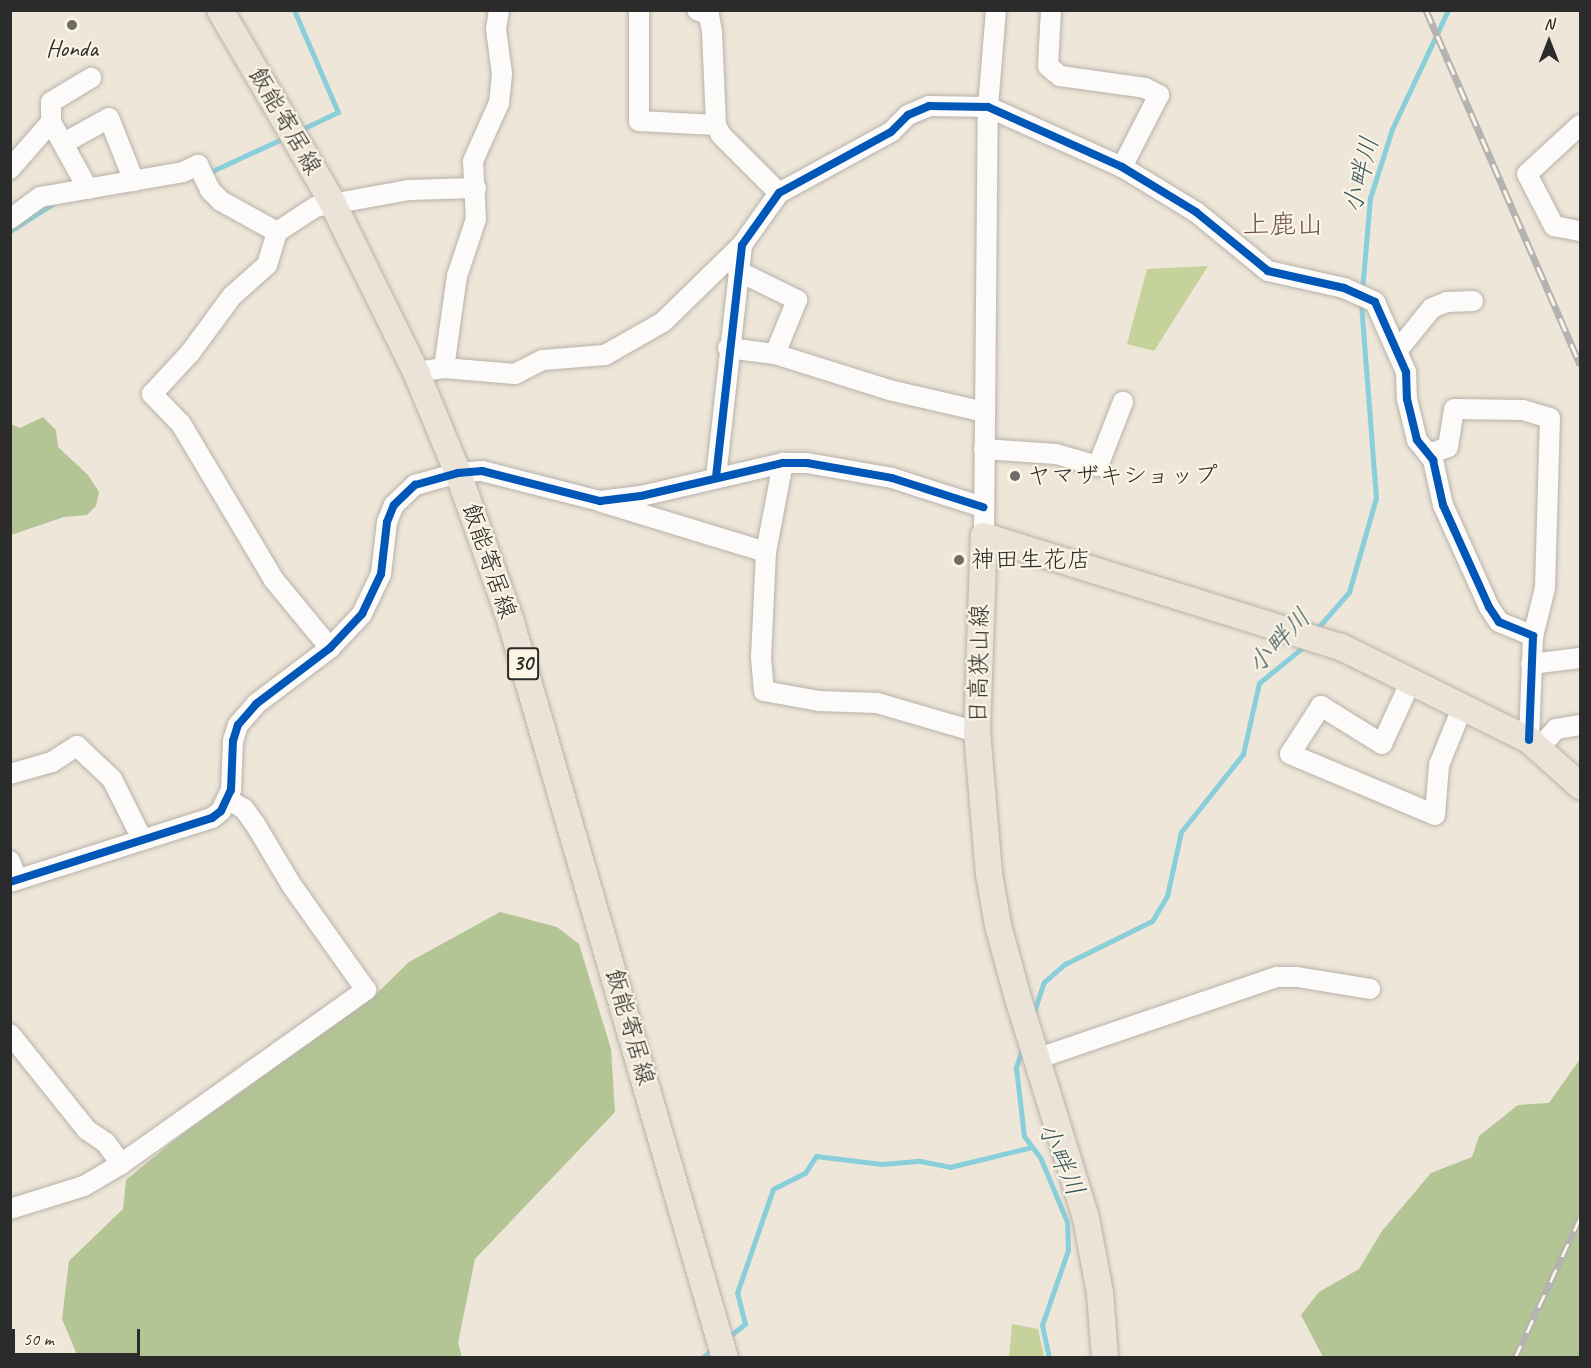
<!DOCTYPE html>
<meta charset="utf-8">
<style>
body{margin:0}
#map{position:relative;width:1591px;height:1368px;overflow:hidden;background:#eee6d8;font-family:Caveat,"Klee One",sans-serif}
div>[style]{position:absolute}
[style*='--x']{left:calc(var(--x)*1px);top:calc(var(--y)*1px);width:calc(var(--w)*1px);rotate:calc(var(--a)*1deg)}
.green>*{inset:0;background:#c5d29c}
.forest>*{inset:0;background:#b3c495}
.stream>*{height:5px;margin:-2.5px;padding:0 2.5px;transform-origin:2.5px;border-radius:2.5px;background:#89cedb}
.roads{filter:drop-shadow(0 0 2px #b7b2aa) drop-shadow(0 0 2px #b7b2aa)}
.minor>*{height:20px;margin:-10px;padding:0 10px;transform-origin:10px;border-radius:10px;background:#fcfbf9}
.major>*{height:26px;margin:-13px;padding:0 13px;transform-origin:13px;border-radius:13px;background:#ece3d8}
.rail>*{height:7px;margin-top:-3.5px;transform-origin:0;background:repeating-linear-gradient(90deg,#fcf5e5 0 14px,#b4b3b1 0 28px);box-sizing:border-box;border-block:2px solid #b4b3b1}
.cycleway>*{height:8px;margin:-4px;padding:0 4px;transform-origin:4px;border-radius:4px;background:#0057b8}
.dots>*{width:16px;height:16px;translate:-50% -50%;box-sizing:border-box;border:3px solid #fcf5e5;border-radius:50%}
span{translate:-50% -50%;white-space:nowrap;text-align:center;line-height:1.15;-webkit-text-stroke:4.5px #fcf5e5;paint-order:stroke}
.shield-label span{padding:2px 4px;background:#fcf5e5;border:2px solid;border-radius:4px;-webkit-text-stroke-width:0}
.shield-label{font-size:22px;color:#2b2b2b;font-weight:700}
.poi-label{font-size:24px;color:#2b2b2b}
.left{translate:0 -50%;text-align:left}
.street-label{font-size:24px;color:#2b2b2b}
.water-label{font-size:26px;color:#3a5960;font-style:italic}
.quarter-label{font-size:27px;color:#6e524e}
.frame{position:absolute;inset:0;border:12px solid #2b2b2b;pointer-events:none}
.north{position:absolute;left:1519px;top:12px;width:60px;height:60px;-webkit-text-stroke:4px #fcf5e5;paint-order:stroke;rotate:0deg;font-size:16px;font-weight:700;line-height:24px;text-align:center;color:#2b2b2b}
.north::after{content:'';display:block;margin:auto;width:21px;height:27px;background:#2b2b2b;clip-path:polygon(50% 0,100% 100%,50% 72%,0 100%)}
.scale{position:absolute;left:12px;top:1329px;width:128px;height:27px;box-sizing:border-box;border:3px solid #2b2b2b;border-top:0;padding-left:8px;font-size:18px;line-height:21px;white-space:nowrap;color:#2b2b2b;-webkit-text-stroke:4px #fcf5e5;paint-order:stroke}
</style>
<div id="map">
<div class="green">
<div style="clip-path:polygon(1208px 266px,1154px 351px,1127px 344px,1147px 269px)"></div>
<div style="clip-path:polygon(1012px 1324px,1038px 1329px,1044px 1357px,1009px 1357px)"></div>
</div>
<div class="forest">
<div style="clip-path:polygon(43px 417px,56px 430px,58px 447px,88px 475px,99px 492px,96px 506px,87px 515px,64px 517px,11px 535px,11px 424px,20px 428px)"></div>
<div style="clip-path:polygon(500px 912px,557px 927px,579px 944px,611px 1049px,615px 1112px,475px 1259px,458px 1343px,462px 1357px,78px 1357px,62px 1319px,69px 1261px,123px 1209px,126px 1180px,181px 1135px,370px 1000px,409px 962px)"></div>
<div style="clip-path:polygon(1580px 1059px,1580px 1357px,1323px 1357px,1301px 1315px,1319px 1292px,1359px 1269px,1382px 1231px,1431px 1173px,1472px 1157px,1479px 1136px,1518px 1105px,1549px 1103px)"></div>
</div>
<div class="stream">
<div style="--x:294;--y:10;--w:111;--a:66.7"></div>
<div style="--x:338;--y:112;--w:42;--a:154.7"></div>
<div style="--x:208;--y:173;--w:86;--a:-24.8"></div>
<div style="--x:10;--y:231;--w:49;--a:-32.4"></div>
<div style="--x:1362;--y:291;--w:93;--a:-85.1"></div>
<div style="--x:1370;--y:198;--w:72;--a:-72.3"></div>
<div style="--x:1392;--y:129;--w:132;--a:-64.8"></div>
<div style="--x:1315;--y:631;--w:52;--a:-48.9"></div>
<div style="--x:1349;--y:592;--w:98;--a:-74"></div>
<div style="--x:1376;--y:498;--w:198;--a:-94.4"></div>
<div style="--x:1033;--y:1015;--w:35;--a:-72"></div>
<div style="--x:1044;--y:982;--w:28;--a:-41"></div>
<div style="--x:1065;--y:964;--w:97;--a:-26.3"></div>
<div style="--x:1152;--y:921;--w:29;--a:-59"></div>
<div style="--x:1167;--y:896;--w:66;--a:-77.7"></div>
<div style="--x:1181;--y:832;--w:100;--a:-51.5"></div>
<div style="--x:1243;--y:754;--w:73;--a:-77.3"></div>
<div style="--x:1259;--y:683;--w:62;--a:-39.1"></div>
<div style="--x:1023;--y:1046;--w:23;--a:108"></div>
<div style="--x:1016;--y:1068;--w:68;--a:83.3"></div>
<div style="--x:1024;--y:1136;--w:26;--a:53"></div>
<div style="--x:1040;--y:1157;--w:70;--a:67.4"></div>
<div style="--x:1067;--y:1222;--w:28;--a:88"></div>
<div style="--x:1068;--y:1250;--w:79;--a:109.1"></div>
<div style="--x:1042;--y:1325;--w:34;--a:78"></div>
<div style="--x:727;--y:1338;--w:23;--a:-38"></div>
<div style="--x:745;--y:1324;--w:32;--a:-104"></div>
<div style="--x:737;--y:1293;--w:110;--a:-70.9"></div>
<div style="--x:773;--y:1189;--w:36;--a:-27"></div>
<div style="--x:805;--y:1173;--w:20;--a:-57"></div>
<div style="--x:816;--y:1156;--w:66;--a:6.9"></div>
<div style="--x:882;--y:1164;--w:38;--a:-5"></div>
<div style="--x:920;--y:1161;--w:31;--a:11"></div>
<div style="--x:950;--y:1167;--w:84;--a:-13.7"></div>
<div style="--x:702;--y:1358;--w:17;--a:-40"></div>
</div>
<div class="roads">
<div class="minor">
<div style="--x:639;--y:10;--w:111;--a:90"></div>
<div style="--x:639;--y:121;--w:77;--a:3"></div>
<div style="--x:697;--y:10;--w:13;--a:23"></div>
<div style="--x:709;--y:15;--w:17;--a:80"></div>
<div style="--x:712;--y:32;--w:93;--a:87.5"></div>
<div style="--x:716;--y:125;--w:11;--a:63"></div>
<div style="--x:721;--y:135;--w:82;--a:45"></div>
<div style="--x:1051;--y:10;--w:56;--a:93.1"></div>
<div style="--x:1048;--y:66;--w:16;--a:40"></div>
<div style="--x:1060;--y:76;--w:86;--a:8"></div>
<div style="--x:1145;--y:88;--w:16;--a:27"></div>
<div style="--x:1159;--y:95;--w:81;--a:117.2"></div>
<div style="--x:1580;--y:125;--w:72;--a:137.2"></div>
<div style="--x:1527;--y:174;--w:59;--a:62.6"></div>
<div style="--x:1554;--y:226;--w:26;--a:11"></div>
<div style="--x:64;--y:143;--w:51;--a:-29.1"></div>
<div style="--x:109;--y:118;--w:68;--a:68.4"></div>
<div style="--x:10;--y:169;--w:62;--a:-48.9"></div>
<div style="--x:88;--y:189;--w:77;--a:-118.9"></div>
<div style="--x:51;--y:122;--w:20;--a:-90"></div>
<div style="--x:51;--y:102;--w:47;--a:-31"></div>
<div style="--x:10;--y:219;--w:37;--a:-36"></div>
<div style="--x:40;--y:197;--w:145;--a:-9.9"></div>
<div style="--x:183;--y:172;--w:17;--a:-25"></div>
<div style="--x:198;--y:165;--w:28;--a:64"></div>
<div style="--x:210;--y:190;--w:16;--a:45"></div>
<div style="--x:221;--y:201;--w:64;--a:29"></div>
<div style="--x:738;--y:271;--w:66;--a:26.2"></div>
<div style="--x:797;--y:300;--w:58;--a:112.2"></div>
<div style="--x:728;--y:348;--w:47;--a:7.3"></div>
<div style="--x:775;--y:354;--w:120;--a:17.5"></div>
<div style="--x:889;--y:390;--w:98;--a:12.9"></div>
<div style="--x:1397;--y:351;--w:55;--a:-50.9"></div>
<div style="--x:1432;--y:308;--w:16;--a:-22"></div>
<div style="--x:1447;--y:302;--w:26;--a:-2"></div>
<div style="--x:444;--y:368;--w:93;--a:-82"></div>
<div style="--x:457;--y:276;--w:60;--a:-71.6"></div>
<div style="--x:476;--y:219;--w:58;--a:-93"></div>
<div style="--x:473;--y:161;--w:64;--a:-65.9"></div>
<div style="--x:499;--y:103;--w:29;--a:-84"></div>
<div style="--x:502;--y:74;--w:45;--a:-97.6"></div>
<div style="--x:496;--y:29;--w:19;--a:-81"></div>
<div style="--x:416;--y:372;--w:28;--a:-8"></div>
<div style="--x:444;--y:368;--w:71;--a:4.8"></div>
<div style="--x:515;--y:374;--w:31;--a:-27"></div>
<div style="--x:543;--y:360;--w:62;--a:-4.6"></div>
<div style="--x:605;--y:355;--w:67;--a:-29.6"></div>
<div style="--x:663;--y:322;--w:110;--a:-44.3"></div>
<div style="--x:984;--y:449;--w:72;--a:4"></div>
<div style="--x:1056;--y:454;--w:44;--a:15.9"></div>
<div style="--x:1098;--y:466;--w:69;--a:-68.7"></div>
<div style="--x:1429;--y:454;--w:20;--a:-20"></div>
<div style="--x:1448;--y:447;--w:38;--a:-81"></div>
<div style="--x:1454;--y:409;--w:69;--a:0.8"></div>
<div style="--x:1523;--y:410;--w:28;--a:17"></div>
<div style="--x:1550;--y:418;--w:170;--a:91.7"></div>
<div style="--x:1545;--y:588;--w:49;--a:104"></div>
<div style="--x:716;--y:477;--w:233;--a:-83.6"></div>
<div style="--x:742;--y:245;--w:64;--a:-54.6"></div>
<div style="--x:779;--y:193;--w:128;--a:-28.6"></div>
<div style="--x:891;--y:132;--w:24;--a:-45"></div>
<div style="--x:908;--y:115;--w:23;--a:-23"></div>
<div style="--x:929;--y:106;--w:59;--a:1"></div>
<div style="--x:988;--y:107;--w:147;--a:24.1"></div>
<div style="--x:1122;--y:167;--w:87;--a:31.3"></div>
<div style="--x:1196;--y:212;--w:93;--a:39.3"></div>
<div style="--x:1268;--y:271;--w:78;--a:12.6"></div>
<div style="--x:1344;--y:288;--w:34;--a:24"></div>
<div style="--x:1375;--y:302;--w:77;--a:66.1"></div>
<div style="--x:1406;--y:372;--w:27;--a:88"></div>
<div style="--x:1407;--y:399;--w:42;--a:76.3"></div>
<div style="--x:1417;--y:440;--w:26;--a:51"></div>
<div style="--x:1433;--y:460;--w:46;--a:77.5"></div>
<div style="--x:1443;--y:505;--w:112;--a:65.7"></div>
<div style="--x:1489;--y:607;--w:18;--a:56"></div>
<div style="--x:1499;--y:622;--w:37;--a:22"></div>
<div style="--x:1533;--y:636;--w:104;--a:92.2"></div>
<div style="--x:602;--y:502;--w:171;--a:17"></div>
<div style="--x:766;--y:552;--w:106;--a:92.7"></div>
<div style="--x:761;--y:658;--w:33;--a:85"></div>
<div style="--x:764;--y:691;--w:56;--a:10.3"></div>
<div style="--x:819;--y:701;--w:58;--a:2"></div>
<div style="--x:877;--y:703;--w:104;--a:16.2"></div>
<div style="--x:984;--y:536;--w:429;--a:-89.5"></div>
<div style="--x:988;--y:107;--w:97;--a:-85.3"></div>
<div style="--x:766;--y:552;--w:91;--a:-79.2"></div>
<div style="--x:330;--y:648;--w:88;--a:-129.5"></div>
<div style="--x:274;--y:580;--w:182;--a:-120.8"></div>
<div style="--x:181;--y:424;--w:42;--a:-134"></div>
<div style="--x:152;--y:394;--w:56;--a:-47.2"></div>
<div style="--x:190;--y:353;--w:71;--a:-53.6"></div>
<div style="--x:232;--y:296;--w:47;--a:-41.5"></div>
<div style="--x:267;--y:265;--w:34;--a:-73"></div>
<div style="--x:277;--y:232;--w:45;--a:-33.3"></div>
<div style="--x:315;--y:207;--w:96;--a:-10.3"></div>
<div style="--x:409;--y:190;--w:67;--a:-1.7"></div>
<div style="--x:1531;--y:664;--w:49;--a:-7"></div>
<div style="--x:1411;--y:681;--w:69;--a:114.7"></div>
<div style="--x:1382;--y:744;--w:72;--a:-148.1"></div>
<div style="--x:1321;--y:706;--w:57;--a:122.9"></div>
<div style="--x:1290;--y:754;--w:157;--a:22.8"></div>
<div style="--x:1435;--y:815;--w:50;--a:-85.4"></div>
<div style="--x:1439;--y:765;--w:61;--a:-68"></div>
<div style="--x:1540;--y:747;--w:24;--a:-48"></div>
<div style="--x:1556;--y:729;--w:24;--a:-9"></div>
<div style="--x:10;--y:774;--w:44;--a:-15.9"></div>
<div style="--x:52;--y:762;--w:30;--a:-33"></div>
<div style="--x:77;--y:746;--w:48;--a:43.3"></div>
<div style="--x:112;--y:779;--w:67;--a:63.4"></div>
<div style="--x:10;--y:861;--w:20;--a:70"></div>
<div style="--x:10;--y:882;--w:212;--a:-17.6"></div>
<div style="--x:212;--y:818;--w:11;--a:-38"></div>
<div style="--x:221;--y:811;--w:23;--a:-65"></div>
<div style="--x:231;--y:790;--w:49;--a:-87.7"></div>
<div style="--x:233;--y:741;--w:17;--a:-73"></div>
<div style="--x:238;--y:725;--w:28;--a:-49"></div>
<div style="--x:256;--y:704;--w:93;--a:-37.1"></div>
<div style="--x:330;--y:648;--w:47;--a:-46.7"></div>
<div style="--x:362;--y:614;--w:44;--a:-64.6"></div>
<div style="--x:381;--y:574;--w:52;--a:-83.4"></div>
<div style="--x:387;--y:522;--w:18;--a:-68"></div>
<div style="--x:394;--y:505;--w:29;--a:-44"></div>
<div style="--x:415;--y:485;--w:45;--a:-15.6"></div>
<div style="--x:458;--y:473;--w:24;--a:-5"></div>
<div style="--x:482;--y:471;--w:122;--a:14.3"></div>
<div style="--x:600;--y:501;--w:41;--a:-7"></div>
<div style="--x:641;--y:496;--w:146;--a:-13.1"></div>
<div style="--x:783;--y:463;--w:24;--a:0"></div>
<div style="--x:807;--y:463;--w:86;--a:10"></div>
<div style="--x:892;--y:478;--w:96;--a:17.7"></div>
<div style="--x:10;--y:1034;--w:123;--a:51.3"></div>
<div style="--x:87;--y:1130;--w:23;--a:34"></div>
<div style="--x:106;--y:1143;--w:26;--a:54"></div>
<div style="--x:1036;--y:1059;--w:255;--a:-18.8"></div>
<div style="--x:1277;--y:977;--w:20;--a:0"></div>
<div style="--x:1297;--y:977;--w:74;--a:9.3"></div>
<div style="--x:10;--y:1209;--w:77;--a:-17.3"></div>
<div style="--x:84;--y:1186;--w:43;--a:-30.7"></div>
<div style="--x:121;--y:1164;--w:301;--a:-35.4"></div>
<div style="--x:366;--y:990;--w:128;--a:-125.4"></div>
<div style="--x:292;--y:886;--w:72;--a:-120.8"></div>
<div style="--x:255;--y:824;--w:19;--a:-126"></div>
<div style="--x:244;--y:809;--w:17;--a:-149"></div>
</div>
<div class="major">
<div style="--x:220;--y:10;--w:222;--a:59.7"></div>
<div style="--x:332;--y:202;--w:190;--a:63.7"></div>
<div style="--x:416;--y:372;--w:109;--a:67.4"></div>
<div style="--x:458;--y:473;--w:155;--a:70.4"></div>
<div style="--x:510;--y:619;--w:770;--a:73.78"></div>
<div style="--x:1105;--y:1358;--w:65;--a:-94.4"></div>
<div style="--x:1100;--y:1293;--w:76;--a:-100.6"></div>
<div style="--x:1086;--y:1218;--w:226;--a:-107.2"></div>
<div style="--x:1019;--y:1002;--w:80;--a:-105.3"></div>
<div style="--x:998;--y:925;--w:52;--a:-100"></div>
<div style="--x:989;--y:874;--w:143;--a:-94.8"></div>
<div style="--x:977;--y:732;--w:196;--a:-88"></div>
<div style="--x:984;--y:536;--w:374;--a:17.3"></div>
<div style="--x:1341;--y:647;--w:210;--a:26.3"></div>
<div style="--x:1529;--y:740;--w:69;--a:42"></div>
</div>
</div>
<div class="rail">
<div style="--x:1426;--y:10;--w:387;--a:66.5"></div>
<div style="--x:1515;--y:1358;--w:154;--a:-65.1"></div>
</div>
<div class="cycleway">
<div style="--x:716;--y:477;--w:233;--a:-83.6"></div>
<div style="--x:742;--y:245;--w:64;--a:-54.6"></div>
<div style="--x:779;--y:193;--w:128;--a:-28.6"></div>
<div style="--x:891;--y:132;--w:24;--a:-45"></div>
<div style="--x:908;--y:115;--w:23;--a:-23"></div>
<div style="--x:929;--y:106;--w:59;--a:1"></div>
<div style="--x:988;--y:107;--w:147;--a:24.1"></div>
<div style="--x:1122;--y:167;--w:87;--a:31.3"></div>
<div style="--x:1196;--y:212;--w:93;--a:39.3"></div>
<div style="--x:1268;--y:271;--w:78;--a:12.6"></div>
<div style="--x:1344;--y:288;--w:34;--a:24"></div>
<div style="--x:1375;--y:302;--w:77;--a:66.1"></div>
<div style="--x:1406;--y:372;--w:27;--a:88"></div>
<div style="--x:1407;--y:399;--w:42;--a:76.3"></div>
<div style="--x:1417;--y:440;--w:26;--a:51"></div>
<div style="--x:1433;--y:460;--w:46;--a:77.5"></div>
<div style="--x:1443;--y:505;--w:112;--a:65.7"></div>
<div style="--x:1489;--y:607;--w:18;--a:56"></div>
<div style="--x:1499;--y:622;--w:37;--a:22"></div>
<div style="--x:1533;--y:636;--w:104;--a:92.2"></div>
<div style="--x:10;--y:882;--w:212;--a:-17.6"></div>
<div style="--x:212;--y:818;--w:11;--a:-38"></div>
<div style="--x:221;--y:811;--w:23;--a:-65"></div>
<div style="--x:231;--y:790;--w:49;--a:-87.7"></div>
<div style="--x:233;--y:741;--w:17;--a:-73"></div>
<div style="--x:238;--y:725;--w:28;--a:-49"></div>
<div style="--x:256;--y:704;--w:93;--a:-37.1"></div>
<div style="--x:330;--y:648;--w:47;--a:-46.7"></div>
<div style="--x:362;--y:614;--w:44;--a:-64.6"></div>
<div style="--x:381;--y:574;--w:52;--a:-83.4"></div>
<div style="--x:387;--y:522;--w:18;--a:-68"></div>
<div style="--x:394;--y:505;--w:29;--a:-44"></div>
<div style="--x:415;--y:485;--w:45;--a:-15.6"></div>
<div style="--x:458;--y:473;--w:24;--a:-5"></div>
<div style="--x:482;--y:471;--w:122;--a:14.3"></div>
<div style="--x:600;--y:501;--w:41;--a:-7"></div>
<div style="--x:641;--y:496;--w:146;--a:-13.1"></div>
<div style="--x:783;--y:463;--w:24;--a:0"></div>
<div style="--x:807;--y:463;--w:86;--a:10"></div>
<div style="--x:892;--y:478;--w:96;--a:17.7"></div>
</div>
<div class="dots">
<div style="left:72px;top:25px;background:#6f6c68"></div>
<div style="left:1015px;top:476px;background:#6f6c68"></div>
<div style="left:959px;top:560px;background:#6f6c68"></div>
</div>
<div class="shield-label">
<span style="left:523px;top:664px">30</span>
</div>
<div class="poi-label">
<span style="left:72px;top:49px">Honda</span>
<span class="left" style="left:1027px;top:476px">ヤマザキショップ</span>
<span class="left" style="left:971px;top:560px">神田生花店</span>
</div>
<div class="street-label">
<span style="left:285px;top:121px;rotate:60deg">飯能寄居線</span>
<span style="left:489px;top:561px;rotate:71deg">飯能寄居線</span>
<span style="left:979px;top:664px;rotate:-89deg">日高狭山線</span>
<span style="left:630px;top:1027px;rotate:74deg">飯能寄居線</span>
</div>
<div class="water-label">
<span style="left:1361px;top:175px;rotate:-76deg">小畔川</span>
<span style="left:1279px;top:641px;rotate:-46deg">小畔川</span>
<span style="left:1061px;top:1159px;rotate:66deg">小畔川</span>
</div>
<div class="quarter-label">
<span style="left:1283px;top:225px">上鹿山</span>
</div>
<div class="frame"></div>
<div class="north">N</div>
<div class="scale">50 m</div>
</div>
